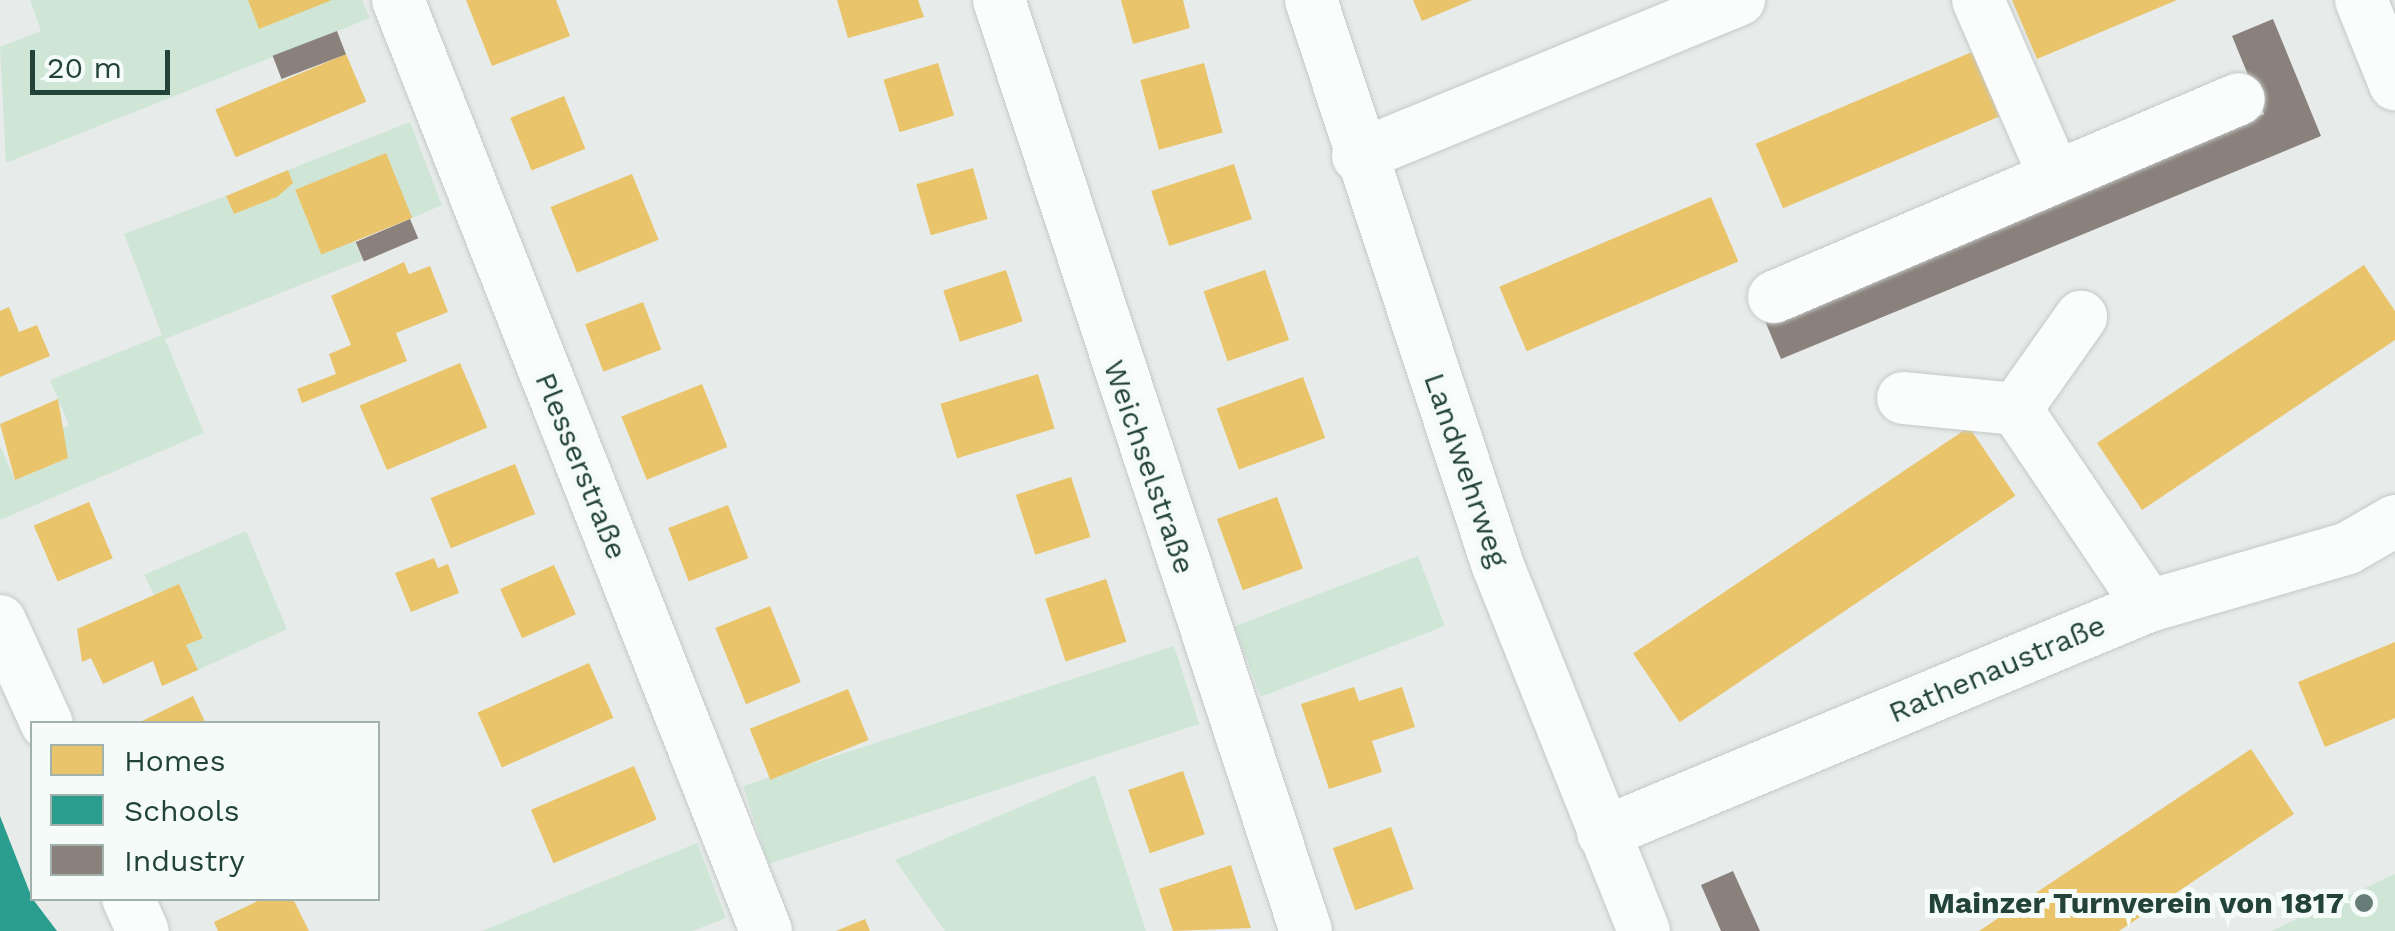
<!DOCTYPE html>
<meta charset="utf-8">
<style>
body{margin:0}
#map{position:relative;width:2395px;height:931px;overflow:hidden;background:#e7ecea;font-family:"Work Sans",sans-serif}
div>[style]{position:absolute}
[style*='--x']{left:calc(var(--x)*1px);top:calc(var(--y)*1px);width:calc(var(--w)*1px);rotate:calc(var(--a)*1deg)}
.green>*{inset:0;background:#cfe6d7;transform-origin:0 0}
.homes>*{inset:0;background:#e9c46a;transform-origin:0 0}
.schools>*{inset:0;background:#2a9d8f}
.industry>*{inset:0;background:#8a817c;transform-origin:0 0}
.roads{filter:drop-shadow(0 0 2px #c4c9c7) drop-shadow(0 0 2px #c4c9c7)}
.minor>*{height:52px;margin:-26px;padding:0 26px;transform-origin:26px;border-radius:26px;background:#fbfcfc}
.dots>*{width:28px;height:28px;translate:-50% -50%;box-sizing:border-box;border:5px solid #f5fbf8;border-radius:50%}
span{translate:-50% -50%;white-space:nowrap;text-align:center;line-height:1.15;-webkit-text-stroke:10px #f5fbf8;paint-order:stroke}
.street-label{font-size:30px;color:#22423a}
.poi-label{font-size:30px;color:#22423a;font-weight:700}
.right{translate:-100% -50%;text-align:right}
.legend{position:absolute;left:30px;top:721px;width:350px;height:180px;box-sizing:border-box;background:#f5fbf8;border:2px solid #a1b1ac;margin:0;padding:12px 18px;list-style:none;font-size:30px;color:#22423a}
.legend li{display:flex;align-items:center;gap:20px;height:50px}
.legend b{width:50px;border:2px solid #a1b1ac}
.scale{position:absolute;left:30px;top:50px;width:140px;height:45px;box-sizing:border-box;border:5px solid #22423a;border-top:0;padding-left:12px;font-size:30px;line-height:35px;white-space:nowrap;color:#22423a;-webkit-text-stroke:8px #f5fbf8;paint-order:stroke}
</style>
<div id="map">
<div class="green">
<div style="clip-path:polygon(30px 0,248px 0,260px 29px,326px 0,362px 0,370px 18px,6px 163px,0 47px,41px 31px)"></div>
<div style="clip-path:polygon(410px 122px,442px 205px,412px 218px,385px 154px,295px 190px,321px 254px,355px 241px,363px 260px,165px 339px,204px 433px,0 520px,0 446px,15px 480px,68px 458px,57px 431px,69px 425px,50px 380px,162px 335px,124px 234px,226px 196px,234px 214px,276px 197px,293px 183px,288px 170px)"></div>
<div style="clip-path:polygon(246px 531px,287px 629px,198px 670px,186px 645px,203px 637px,179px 584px,154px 595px,144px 575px)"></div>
<div style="left:1418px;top:556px;width:75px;height:197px;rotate:69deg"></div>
<div style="left:1174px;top:646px;width:82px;height:453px;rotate:72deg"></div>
<div style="clip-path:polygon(1095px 775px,1146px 931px,945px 931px,895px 860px)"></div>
<div style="clip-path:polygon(697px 843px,726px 918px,693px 931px,482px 931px)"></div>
<div style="clip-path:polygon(2395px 874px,2395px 931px,2271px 931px)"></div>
</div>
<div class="homes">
<div style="clip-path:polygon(248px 0,332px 0,259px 29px)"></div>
<div style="clip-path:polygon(466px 0,556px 0,570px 36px,492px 66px)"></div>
<div style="clip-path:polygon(837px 0,918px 0,924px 17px,848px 38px)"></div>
<div style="clip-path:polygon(1121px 0,1183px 0,1190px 28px,1133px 44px)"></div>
<div style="clip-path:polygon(1413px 0,1472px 0,1422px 21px)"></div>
<div style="clip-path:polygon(2012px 0,2177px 0,2037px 59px)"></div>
<div style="left:1972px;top:52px;width:70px;height:235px;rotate:67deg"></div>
<div style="left:346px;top:54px;width:52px;height:142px;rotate:67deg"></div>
<div style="left:938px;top:63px;width:55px;height:57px;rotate:73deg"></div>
<div style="left:1204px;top:63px;width:72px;height:66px;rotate:75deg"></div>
<div style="left:564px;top:96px;width:57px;height:58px;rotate:68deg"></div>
<div style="left:386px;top:153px;width:70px;height:98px;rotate:68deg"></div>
<div style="left:1234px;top:164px;width:58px;height:87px;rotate:72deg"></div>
<div style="left:973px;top:168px;width:53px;height:59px;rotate:74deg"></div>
<div style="clip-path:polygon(288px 170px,293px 183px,277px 197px,234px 214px,226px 196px)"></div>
<div style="left:632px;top:174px;width:71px;height:88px;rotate:68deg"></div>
<div style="left:1711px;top:197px;width:70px;height:230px;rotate:67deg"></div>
<div style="clip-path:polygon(404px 262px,409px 274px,430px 266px,448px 312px,396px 333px,407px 361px,302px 403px,297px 389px,336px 374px,329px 354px,351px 345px,331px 296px)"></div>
<div style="clip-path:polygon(2364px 265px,2395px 311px,2395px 340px,2142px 510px,2097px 443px)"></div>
<div style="left:1006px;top:270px;width:54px;height:66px;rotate:72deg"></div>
<div style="left:1265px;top:270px;width:74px;height:65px;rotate:71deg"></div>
<div style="left:643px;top:302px;width:51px;height:62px;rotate:69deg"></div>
<div style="clip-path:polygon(9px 307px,19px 332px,37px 325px,50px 356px,0 377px,0 311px)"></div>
<div style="left:460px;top:363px;width:70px;height:109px;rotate:67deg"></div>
<div style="left:1038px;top:374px;width:57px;height:102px;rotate:73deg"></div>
<div style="left:1303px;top:377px;width:65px;height:92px;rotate:70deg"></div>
<div style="left:702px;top:384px;width:68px;height:87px;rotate:68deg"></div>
<div style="clip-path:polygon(58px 399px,68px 458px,15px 480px,0 424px)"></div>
<div style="left:1969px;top:427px;width:83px;height:405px;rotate:56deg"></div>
<div style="left:515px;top:464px;width:54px;height:91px;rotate:68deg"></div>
<div style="left:1071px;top:477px;width:63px;height:58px;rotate:72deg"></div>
<div style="left:1277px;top:497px;width:76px;height:64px;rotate:70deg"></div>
<div style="left:89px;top:502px;width:61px;height:60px;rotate:67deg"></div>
<div style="left:728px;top:505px;width:57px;height:64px;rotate:69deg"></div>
<div style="clip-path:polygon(434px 558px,438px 568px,448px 564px,459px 593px,411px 612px,395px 573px)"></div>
<div style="left:554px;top:565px;width:54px;height:59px;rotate:66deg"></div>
<div style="left:1106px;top:579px;width:66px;height:64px;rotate:72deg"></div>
<div style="clip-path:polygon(179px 584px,203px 638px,186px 645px,198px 670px,162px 686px,153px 661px,103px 684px,91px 658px,82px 662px,77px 629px)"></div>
<div style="left:770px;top:606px;width:82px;height:59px;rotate:68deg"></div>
<div style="clip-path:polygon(2395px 642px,2395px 718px,2325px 747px,2298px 682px)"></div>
<div style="left:589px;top:663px;width:60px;height:122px;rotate:66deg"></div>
<div style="clip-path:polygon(1354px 687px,1359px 701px,1402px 687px,1415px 727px,1372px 741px,1382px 772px,1329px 789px,1301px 704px)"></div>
<div style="left:848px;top:689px;width:55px;height:106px;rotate:68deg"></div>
<div style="clip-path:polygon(193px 696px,206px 724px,136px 724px)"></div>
<div style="clip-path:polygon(2251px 749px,2294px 814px,2119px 931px,1979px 931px)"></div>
<div style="left:634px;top:766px;width:58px;height:112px;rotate:67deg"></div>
<div style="left:1183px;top:771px;width:67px;height:58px;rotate:71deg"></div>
<div style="left:1391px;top:827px;width:66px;height:62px;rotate:70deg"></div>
<div style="clip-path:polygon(1231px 865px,1251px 928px,1173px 931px,1159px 889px)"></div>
<div style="clip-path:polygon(262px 899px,293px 899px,309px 931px,218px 931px,214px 922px)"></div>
<div style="clip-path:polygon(865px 919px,870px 931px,836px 931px)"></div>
</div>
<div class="schools">
<div style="clip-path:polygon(0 816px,32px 898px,57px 931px,0 931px)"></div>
</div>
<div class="industry">
<div style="clip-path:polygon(2273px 19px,2321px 136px,1781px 359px,1765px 321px,2264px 114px,2232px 36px)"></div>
<div style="left:337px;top:31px;width:25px;height:69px;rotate:69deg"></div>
<div style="left:410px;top:219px;width:21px;height:59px;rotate:67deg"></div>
<div style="clip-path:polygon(1733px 871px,1760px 931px,1721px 931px,1701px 885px)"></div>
</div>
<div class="roads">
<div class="minor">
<div style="--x:398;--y:0;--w:1001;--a:68.43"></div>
<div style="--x:999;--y:0;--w:980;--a:71.75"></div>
<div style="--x:1311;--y:0;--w:596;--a:71.72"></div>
<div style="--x:1498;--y:566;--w:393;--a:68.2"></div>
<div style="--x:1978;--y:0;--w:193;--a:66.5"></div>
<div style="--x:2361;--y:0;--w:91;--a:68"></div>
<div style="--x:1358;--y:156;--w:412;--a:-22.3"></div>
<div style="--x:1774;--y:297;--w:505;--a:-23.06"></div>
<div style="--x:1903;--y:398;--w:114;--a:5.6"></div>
<div style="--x:2016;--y:409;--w:238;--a:56"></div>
<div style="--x:2016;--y:409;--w:113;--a:-54.8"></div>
<div style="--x:0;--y:621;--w:113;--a:65.5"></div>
<div style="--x:1603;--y:833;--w:591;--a:-22.58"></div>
<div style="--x:2149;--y:606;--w:207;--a:-16.2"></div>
<div style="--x:2348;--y:548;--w:54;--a:-29.9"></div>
<div style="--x:128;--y:898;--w:36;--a:66"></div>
</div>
</div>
<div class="dots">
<div style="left:2364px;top:903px;background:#677e78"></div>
</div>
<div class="street-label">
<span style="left:581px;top:466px;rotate:68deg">Plesserstraße</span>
<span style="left:1149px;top:467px;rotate:71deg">Weichselstraße</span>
<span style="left:1466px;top:470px;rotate:71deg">Landwehrweg</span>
<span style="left:1997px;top:669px;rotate:-23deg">Rathenaustraße</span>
</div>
<div class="poi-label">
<span class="right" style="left:2344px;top:903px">Mainzer Turnverein von 1817</span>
</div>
<ul class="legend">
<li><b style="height:28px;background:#e9c46a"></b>Homes</li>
<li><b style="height:28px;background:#2a9d8f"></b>Schools</li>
<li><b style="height:28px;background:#8a817c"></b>Industry</li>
</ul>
<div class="scale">20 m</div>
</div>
